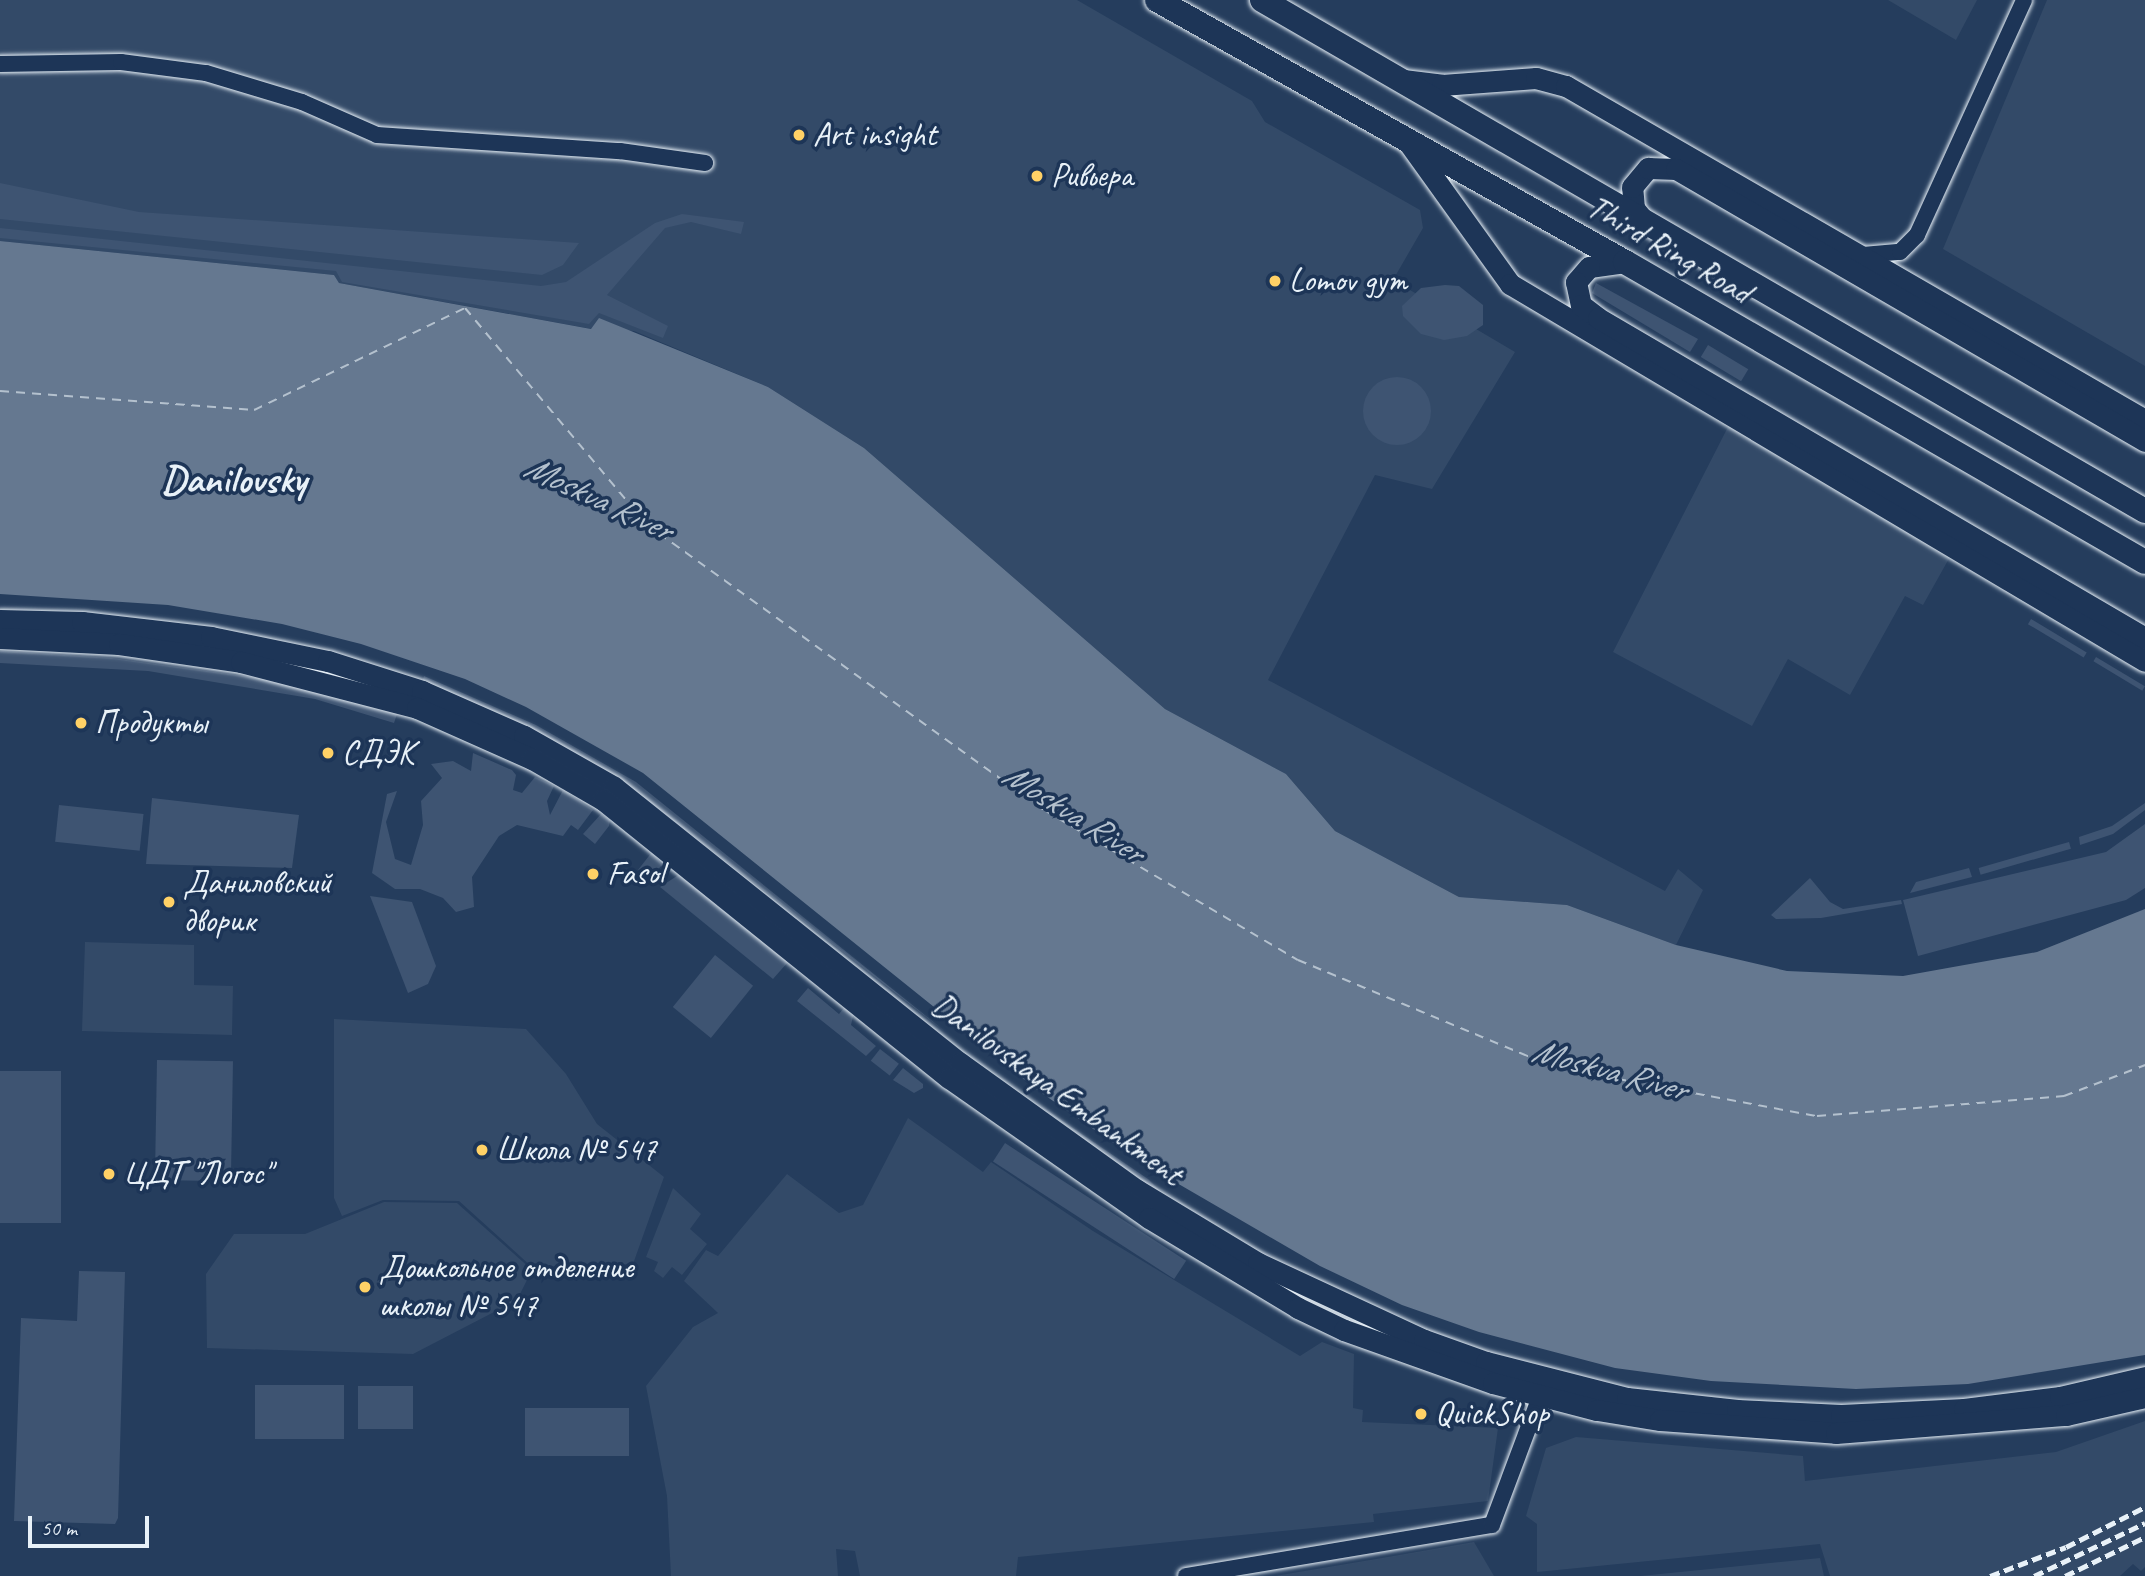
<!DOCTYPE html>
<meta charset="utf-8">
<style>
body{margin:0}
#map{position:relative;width:2145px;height:1576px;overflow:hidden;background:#253d5d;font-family:Caveat,sans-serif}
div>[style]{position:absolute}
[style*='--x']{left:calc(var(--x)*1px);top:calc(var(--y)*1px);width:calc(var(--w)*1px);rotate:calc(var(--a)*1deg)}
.built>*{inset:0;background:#334a68}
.green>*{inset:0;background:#3e5472;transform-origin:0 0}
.round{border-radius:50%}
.water>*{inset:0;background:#657890}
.ferry>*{height:2px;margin-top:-1px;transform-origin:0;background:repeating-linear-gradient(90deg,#b4c1ce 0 9px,transparent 0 16px)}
.roads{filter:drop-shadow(0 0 2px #e8f1f8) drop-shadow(0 0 2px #e8f1f8)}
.street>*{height:16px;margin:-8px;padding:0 8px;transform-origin:8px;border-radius:8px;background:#1d3557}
.secondary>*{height:21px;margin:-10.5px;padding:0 10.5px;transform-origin:10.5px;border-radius:10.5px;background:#1d3557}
.primary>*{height:24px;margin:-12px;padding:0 12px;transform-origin:12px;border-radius:12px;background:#1d3557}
.rail>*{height:4.5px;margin-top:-2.25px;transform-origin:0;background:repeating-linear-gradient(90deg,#e8f1f8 0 10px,transparent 0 15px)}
.dots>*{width:19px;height:19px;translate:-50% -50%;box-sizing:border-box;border:4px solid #1d3557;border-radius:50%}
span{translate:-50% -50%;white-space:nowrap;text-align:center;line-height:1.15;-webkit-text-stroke:7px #1d3557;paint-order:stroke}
.poi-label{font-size:33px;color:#e8f1f8}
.left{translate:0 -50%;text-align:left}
.street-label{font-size:33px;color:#e8f1f8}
.water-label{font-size:35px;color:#b4c1ce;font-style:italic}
.district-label{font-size:40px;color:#e8f1f8;font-weight:700}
.scale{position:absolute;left:28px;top:1516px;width:121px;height:32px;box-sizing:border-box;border:4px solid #e8f1f8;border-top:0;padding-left:9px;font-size:21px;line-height:24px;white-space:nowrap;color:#e8f1f8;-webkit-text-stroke:5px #1d3557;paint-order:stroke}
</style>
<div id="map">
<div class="built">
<div style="clip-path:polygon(0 0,1077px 0,1252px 101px,1265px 122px,1420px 210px,1423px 228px,1393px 280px,1515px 352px,1432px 489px,1375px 475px,1268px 680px,1665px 891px,1678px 869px,1703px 890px,1676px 945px,1567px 905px,1459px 897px,1335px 831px,1286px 774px,1165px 709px,864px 448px,768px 387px,634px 331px,592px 329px,339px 283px,334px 275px,0 241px)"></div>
<div style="clip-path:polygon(1888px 0,1977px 0,1956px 40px)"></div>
<div style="clip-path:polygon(2047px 0,2145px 0,2145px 366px,1943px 249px)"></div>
<div style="clip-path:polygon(1729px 425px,1951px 555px,1923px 605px,1905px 596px,1850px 695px,1788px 659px,1752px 726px,1613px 652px)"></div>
<div style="clip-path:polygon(85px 942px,194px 945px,194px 985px,233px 986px,232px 1035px,82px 1031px)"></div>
<div style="clip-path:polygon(334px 1019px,526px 1029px,566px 1074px,597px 1124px,664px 1177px,633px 1264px,532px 1267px,459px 1201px,383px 1200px,342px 1216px,334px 1198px)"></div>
<div style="clip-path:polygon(908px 1118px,983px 1172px,991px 1162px,1093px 1231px,1300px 1356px,1322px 1342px,1354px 1354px,1353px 1408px,1363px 1410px,1362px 1422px,1498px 1428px,1488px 1501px,1373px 1514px,1374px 1522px,1018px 1557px,1016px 1576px,860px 1576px,855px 1551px,836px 1549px,838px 1576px,671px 1576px,667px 1496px,646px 1386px,693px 1327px,718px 1313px,684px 1281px,706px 1250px,718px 1256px,787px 1174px,839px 1213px,863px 1205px)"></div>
<div style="clip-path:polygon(673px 1188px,701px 1214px,690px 1229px,707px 1244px,682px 1275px,672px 1267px,663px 1278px,654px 1271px,658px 1262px,646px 1257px)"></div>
<div style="clip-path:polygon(384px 1202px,457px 1203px,532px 1270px,517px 1300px,413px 1354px,207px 1348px,206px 1274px,234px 1234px,305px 1234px)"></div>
<div style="clip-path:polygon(2145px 1421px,2145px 1567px,2141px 1571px,2133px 1564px,2120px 1576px,1830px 1576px,1820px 1544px,1537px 1572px,1537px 1524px,1526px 1516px,1546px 1448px,1576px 1437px,1803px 1456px,1805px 1481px,2056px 1452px)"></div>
<div style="clip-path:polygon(1474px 1542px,1494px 1576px,1275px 1576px,1382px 1558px)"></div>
<div style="clip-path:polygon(1820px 1558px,1824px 1576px,1640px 1576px)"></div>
</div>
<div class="green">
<div style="clip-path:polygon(0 183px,139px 212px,579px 243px,563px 265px,542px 275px,0 219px)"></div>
<div style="clip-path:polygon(682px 214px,744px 222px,741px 234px,691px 222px,665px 228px,607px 295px,668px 326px,663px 338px,599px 313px,589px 324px,342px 282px,336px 271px,0 238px,0 228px,541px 286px,566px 282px,655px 223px)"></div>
<div style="clip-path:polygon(1596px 283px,1698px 339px,1690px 352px,1592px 293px)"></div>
<div style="clip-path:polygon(1445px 285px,1459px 286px,1483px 305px,1483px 325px,1467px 336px,1444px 340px,1421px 334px,1403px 316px,1402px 306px,1421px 288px)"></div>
<div style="left:1708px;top:345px;width:47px;height:14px;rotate:31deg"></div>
<div class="round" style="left:1363px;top:377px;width:68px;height:68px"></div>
<div style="left:2031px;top:619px;width:65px;height:6px;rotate:31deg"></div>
<div style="clip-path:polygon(0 651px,112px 658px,266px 679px,397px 714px,394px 723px,315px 699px,148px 671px,0 663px)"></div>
<div style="left:2096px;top:657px;width:57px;height:5px;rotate:31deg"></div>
<div style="clip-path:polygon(424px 676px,536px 725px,636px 782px,947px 1033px,632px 788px,532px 730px,422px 683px)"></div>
<div style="clip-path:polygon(473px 753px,512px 770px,516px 775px,513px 790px,522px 793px,535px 777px,554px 786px,547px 801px,550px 815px,563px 790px,593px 810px,578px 830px,571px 825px,563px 836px,517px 825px,499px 836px,472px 877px,474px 907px,456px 912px,443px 898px,420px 889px,395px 889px,372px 873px,387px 794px,397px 791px,386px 822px,395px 859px,411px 865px,423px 825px,421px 801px,442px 778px,431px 764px,453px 761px,471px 771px)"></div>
<div style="clip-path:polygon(152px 798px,299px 815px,292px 868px,146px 864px)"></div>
<div style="clip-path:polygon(2145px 803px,2145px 810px,2113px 834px,2080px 845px,2079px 837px,2112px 826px)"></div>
<div style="left:59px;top:805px;width:85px;height:37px;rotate:6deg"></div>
<div style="clip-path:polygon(601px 814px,610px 820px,609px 826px,595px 844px,583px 834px)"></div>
<div style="clip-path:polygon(2145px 824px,2145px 888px,2126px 900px,1918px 956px,1903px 900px,2106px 852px)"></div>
<div style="left:2069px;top:842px;width:7px;height:94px;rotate:74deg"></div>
<div style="clip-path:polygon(652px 852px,662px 865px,650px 878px,638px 870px)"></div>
<div style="clip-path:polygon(1969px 868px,1972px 877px,1910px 893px,1916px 882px)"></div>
<div style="clip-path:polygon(680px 874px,787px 957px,788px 962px,773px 979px,660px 887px)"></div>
<div style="clip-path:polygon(1810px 878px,1830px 902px,1843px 909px,1901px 900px,1902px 904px,1821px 918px,1776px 919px,1771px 915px)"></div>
<div style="clip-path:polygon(370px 896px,412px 902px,436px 966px,428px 984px,408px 993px)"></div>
<div style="left:715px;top:955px;width:49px;height:67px;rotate:39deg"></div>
<div style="clip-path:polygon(808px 988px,839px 1014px,848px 1003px,855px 1008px,851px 1025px,876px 1046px,866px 1056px,797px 1001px)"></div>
<div style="left:880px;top:1049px;width:24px;height:15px;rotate:38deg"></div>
<div style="left:157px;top:1060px;width:76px;height:120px;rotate:1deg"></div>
<div style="clip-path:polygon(903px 1068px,923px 1084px,923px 1088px,914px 1093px,893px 1080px)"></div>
<div style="left:0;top:1071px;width:61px;height:152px"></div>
<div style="clip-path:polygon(1039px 1105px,1148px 1179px,1161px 1192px,1146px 1186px)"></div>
<div style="left:1005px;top:1143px;width:216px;height:22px;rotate:33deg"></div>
<div style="clip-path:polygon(79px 1271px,125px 1272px,118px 1518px,115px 1524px,14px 1521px,21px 1318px,77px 1321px)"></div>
<div style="left:255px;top:1385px;width:89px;height:54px"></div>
<div style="left:358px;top:1386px;width:55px;height:43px"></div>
<div style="left:525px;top:1408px;width:104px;height:48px"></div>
</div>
<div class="water">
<div style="clip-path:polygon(0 241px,334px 275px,339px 283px,591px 329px,599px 318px,768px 387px,864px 448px,1165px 709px,1286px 774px,1335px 831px,1459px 897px,1567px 905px,1676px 945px,1787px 971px,1903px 976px,2037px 952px,2145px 909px,2145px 1355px,1968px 1384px,1856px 1389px,1711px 1381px,1615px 1368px,1479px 1332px,1402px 1305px,1320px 1266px,1139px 1161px,1036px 1089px,643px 773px,526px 707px,465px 679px,361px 644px,282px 624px,168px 605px,0 594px)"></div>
</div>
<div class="ferry">
<div style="--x:0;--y:391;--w:255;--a:4.3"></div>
<div style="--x:254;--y:410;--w:234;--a:-25.8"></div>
<div style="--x:465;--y:308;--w:282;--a:50"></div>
<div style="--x:646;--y:524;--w:490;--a:35.7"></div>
<div style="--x:1044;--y:810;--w:295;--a:30.6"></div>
<div style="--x:1298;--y:960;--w:277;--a:22.7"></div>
<div style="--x:1554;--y:1067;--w:268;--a:10.6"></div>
<div style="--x:1817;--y:1116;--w:248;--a:-4.6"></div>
<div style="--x:2064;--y:1096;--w:87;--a:-20.9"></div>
</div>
<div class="roads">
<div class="street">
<div style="--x:0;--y:64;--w:121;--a:-0.9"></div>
<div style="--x:121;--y:62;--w:86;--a:7.4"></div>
<div style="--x:206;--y:73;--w:100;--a:16.8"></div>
<div style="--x:302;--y:102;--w:82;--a:23.7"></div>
<div style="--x:377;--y:135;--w:244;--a:3.8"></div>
<div style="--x:620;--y:151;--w:86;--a:8"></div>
<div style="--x:1863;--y:255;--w:37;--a:-5"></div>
<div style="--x:1900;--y:252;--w:24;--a:-45"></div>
<div style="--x:1917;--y:235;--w:258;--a:-65.5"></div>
<div style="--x:1186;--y:1576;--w:310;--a:-9.5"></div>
<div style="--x:1492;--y:1525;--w:148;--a:-69.5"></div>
</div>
<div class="secondary">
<div style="--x:1403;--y:80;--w:39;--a:7"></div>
<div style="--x:1442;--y:85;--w:94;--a:-4.3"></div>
<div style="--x:1536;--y:78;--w:31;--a:15"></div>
<div style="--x:1566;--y:86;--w:668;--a:29.98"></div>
<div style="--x:1408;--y:142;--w:175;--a:54.3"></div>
<div style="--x:1510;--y:284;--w:738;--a:30.7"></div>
<div style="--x:1646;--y:223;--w:19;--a:-129"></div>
<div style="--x:1634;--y:208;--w:21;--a:-95"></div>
<div style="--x:1632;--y:187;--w:25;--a:-50"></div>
<div style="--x:1648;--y:168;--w:28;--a:2"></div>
<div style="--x:1676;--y:169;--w:542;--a:30.11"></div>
<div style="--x:1625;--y:262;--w:36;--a:172"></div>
<div style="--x:1589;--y:267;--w:20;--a:131"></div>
<div style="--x:1576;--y:282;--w:24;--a:78"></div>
<div style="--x:1581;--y:305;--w:21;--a:37"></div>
<div style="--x:1598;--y:318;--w:634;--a:30.33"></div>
<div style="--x:0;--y:620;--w:82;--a:1.4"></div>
<div style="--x:82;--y:622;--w:130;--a:6.6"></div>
<div style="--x:211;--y:637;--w:119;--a:11.6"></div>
<div style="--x:328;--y:661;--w:99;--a:17.7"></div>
<div style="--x:422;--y:691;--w:111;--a:23.8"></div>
<div style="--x:524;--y:736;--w:103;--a:29.5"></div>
<div style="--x:614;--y:787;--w:443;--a:38.6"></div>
<div style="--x:960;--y:1063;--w:218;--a:35.7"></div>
<div style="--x:1137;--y:1190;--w:141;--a:31.1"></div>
<div style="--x:1258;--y:1263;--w:183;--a:24.9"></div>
<div style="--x:1424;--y:1340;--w:66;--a:19.5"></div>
<div style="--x:1486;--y:1362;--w:146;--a:14.3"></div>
<div style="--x:1627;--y:1398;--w:111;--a:6.2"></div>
<div style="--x:1737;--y:1410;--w:104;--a:2.8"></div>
<div style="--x:1841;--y:1415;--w:123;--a:-2.8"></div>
<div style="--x:1964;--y:1409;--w:97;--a:-7.1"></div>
<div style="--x:2060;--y:1397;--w:87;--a:-13.2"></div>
<div style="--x:0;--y:638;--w:119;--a:2.9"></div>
<div style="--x:119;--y:644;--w:123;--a:8.4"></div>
<div style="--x:241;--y:662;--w:182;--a:14.6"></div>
<div style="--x:417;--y:708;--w:126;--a:23.9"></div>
<div style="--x:532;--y:759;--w:82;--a:30"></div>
<div style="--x:603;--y:800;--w:444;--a:38.8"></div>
<div style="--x:949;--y:1078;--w:244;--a:35"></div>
<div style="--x:1149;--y:1218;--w:174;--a:31.1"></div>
<div style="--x:1298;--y:1308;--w:51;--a:25.6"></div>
<div style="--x:1344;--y:1330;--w:158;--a:19.6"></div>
<div style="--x:1493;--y:1383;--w:107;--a:14.6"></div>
<div style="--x:1597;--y:1410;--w:64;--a:9"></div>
<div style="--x:1660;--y:1420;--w:176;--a:4.2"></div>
<div style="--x:1836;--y:1433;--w:231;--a:-4.5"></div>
<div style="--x:2066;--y:1415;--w:81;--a:-12.8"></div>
</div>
<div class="primary">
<div style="--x:1157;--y:0;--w:536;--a:29.24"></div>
<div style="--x:1625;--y:262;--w:600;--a:29.98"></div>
<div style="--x:1262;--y:0;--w:1020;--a:30.06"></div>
</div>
</div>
<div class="rail">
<div style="--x:1990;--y:1576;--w:81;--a:-20.9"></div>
<div style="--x:2066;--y:1547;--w:89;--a:-26.9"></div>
<div style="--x:2034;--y:1576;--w:123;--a:-25.5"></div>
<div style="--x:2065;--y:1576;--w:89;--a:-26"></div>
</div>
<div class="dots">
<div style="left:799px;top:135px;background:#ffd166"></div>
<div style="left:1037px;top:176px;background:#ffd166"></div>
<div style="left:1275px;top:281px;background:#ffd166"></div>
<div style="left:81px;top:723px;background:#ffd166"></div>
<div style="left:328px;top:753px;background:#ffd166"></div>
<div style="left:593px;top:874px;background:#ffd166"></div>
<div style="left:169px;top:902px;background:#ffd166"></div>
<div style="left:482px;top:1150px;background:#ffd166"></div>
<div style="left:109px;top:1174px;background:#ffd166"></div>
<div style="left:365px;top:1287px;background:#ffd166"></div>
<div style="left:1421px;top:1414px;background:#ffd166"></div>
</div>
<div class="poi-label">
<span class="left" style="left:813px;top:135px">Art insight</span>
<span class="left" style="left:1051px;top:176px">Ривьера</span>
<span class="left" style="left:1289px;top:281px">Lomov gym</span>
<span class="left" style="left:95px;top:723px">Продукты</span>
<span class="left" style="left:342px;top:753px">СДЭК</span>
<span class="left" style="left:607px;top:874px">Fasol</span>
<span class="left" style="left:183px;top:902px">Даниловский<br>дворик</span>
<span class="left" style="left:496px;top:1150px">Школа № 547</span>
<span class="left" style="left:123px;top:1174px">ЦДТ "Логос"</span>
<span class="left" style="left:379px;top:1287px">Дошкольное отделение<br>школы № 547</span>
<span class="left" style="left:1435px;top:1414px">QuickShop</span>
</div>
<div class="street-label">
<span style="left:1669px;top:250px;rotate:30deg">Third Ring Road</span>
<span style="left:1057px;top:1090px;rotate:36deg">Danilovskaya Embankment</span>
</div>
<div class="water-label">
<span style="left:598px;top:498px;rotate:25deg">Moskva River</span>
<span style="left:1073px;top:813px;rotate:32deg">Moskva River</span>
<span style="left:1609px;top:1070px;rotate:15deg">Moskva River</span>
</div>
<div class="district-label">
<span style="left:234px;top:479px">Danilovsky</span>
</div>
<div class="scale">50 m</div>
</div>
